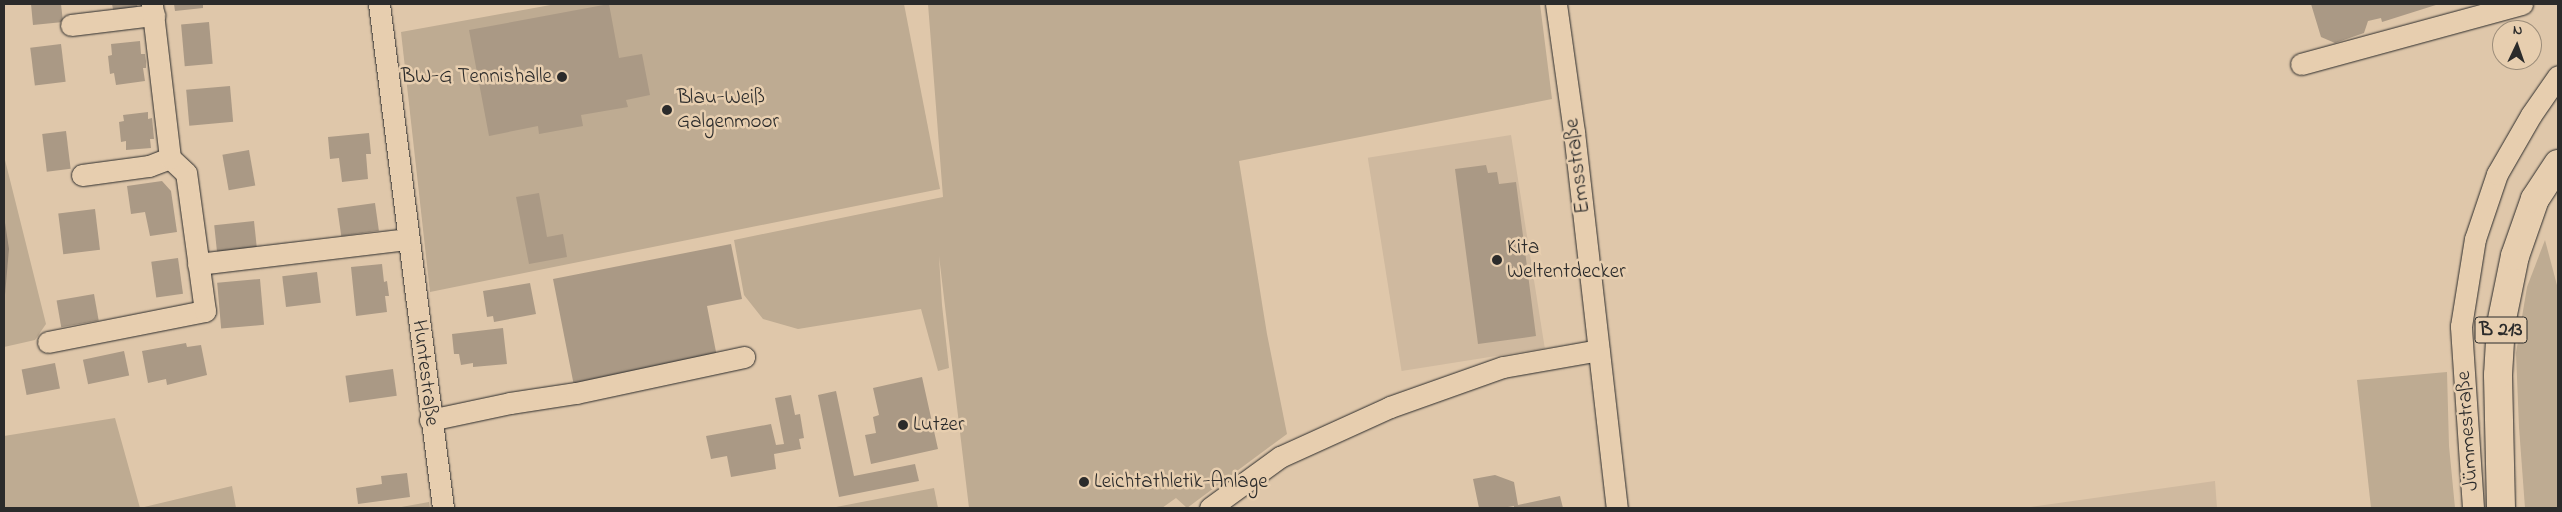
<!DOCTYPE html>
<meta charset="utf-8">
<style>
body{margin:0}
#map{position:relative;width:2562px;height:512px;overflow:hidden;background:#dfc7aa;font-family:"Indie Flower",sans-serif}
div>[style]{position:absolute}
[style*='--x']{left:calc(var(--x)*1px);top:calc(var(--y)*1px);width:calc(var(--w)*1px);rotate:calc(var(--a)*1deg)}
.built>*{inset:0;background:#cfb99f;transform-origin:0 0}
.green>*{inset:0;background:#beab92}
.water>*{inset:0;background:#968776}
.building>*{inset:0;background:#aa9985;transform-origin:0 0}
.roads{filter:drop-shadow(0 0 1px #2b2b2b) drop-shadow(0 0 1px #2b2b2b)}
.minor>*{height:21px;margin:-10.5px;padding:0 10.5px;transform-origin:10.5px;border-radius:10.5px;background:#e7ceaf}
.highway>*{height:28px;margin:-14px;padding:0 14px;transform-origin:14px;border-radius:14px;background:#e7ceaf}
.dots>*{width:14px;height:14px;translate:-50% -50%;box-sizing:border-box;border:2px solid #e7ceaf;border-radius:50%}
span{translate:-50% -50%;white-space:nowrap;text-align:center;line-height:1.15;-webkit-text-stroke:5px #e7ceaf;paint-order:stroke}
.shield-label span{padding:1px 4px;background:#e7ceaf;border:1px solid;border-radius:4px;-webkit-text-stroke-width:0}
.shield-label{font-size:20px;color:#2b2b2b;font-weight:700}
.poi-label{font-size:21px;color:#2b2b2b}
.right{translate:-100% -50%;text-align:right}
.left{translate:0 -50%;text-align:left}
.street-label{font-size:21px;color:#2b2b2b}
.frame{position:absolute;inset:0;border:5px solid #2b2b2b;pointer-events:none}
.north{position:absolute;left:2492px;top:20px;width:50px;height:50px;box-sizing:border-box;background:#e7ceaf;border:1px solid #9c8d7a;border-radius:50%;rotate:3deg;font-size:14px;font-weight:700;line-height:20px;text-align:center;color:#2b2b2b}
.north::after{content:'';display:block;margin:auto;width:18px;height:22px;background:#2b2b2b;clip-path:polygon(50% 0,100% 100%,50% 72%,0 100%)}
</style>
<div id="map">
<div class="built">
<div style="left:1511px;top:135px;width:216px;height:145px;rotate:81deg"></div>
<div style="clip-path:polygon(2215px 481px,2217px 508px,2024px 508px)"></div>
</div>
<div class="green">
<div style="clip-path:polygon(556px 4px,904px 4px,940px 189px,430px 292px,401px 32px)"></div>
<div style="clip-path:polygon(928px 4px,1540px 4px,1552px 99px,1239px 161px,1267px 334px,1287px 434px,1187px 508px,1176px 498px,1162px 508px,969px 508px,939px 256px,942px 305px,949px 368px,938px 371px,921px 309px,798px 329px,763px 319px,744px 295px,734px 240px,943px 197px)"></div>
<div style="clip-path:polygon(4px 156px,46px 324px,35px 340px,4px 347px)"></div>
<div style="clip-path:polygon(2545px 240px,2558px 289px,2558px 508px,2525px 508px,2519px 427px,2516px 353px,2527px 287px)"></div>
<div style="clip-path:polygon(2447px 372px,2449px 446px,2455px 508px,2371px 508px,2357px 380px)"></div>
<div style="clip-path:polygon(115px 418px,140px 508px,232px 486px,236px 508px,4px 508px,4px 436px)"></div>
<div style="clip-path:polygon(934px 488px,938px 508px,831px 508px)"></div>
<div style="clip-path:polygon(429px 502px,430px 508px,396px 508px)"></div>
</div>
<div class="water">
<div style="clip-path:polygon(4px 216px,9px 249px,4px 306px)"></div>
</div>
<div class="building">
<div style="clip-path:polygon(31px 4px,61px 4px,63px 22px,33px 25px)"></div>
<div style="clip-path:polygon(112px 4px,137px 4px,138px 11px,114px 15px)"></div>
<div style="clip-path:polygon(174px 4px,203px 4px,203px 8px,175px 11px)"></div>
<div style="clip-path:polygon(609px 4px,619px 58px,642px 54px,650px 95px,626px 100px,628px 107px,581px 115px,583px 126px,539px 134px,538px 126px,489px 136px,469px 30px)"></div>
<div style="clip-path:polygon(2311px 4px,2439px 4px,2382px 22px,2381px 18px,2368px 21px,2364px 33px,2335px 43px,2321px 37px)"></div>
<div style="left:209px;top:22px;width:42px;height:28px;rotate:85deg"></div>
<div style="clip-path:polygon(140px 41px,141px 54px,145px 54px,146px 61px,146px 68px,143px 68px,145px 81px,116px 85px,114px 73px,110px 74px,108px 56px,112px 55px,111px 44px)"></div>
<div style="left:61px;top:44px;width:38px;height:31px;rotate:83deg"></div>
<div style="left:230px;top:86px;width:36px;height:44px;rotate:85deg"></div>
<div style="clip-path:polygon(148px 112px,148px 119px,152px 118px,153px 128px,154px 139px,150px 139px,151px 148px,126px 150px,126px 141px,121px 142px,119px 122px,124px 121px,123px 115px)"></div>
<div style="left:66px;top:131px;width:38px;height:24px;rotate:83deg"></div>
<div style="clip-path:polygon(369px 133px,371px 154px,366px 154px,368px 179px,342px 182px,339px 158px,330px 159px,328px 137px)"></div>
<div style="left:249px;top:150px;width:36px;height:27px;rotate:80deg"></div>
<div style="clip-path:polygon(1486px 165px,1488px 173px,1497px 172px,1499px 184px,1516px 182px,1536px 336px,1478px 344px,1455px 169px)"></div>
<div style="clip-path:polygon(162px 181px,171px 191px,177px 232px,150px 236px,145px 212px,131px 214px,127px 186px)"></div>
<div style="clip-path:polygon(539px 193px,547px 237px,563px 234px,567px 257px,529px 264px,516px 197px)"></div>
<div style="left:375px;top:203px;width:28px;height:38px;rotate:82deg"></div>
<div style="left:95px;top:209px;width:41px;height:37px;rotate:83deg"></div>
<div style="left:254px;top:221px;width:28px;height:40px;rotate:84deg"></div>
<div style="clip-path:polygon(731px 244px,742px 299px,707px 306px,717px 357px,574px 386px,553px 279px)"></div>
<div style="left:178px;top:258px;width:36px;height:27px;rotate:82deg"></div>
<div style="clip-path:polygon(382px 264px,384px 282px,387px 281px,389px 296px,385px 296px,387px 312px,356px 316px,351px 267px)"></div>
<div style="left:317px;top:272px;width:31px;height:35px;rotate:83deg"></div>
<div style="left:260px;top:279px;width:46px;height:43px;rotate:85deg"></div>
<div style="clip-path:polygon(530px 283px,536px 314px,494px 322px,493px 316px,487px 317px,483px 291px)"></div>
<div style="left:94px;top:294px;width:27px;height:38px;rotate:80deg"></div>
<div style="clip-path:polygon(503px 328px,507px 364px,473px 367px,473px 363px,461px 365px,459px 354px,454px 354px,452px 334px)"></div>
<div style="clip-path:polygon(186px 343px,187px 347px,201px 345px,207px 375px,167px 385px,166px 379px,148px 383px,142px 351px)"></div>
<div style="left:124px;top:351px;width:25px;height:42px;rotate:78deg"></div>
<div style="left:55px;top:363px;width:26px;height:34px;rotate:79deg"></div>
<div style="left:393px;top:369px;width:27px;height:48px;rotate:82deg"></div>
<div style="clip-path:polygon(922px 377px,938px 449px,871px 464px,865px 435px,876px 433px,873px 417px,879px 415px,873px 388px)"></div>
<div style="clip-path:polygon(836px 391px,854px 476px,915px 464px,919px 481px,839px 497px,818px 395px)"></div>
<div style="clip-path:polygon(791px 395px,795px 415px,800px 414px,804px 438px,799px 439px,801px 449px,774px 454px,776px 469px,731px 477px,727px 456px,711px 459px,706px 436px,771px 424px,776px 445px,784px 444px,775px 398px)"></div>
<div style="clip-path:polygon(407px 473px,410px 497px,358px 504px,356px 488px,382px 484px,381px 476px)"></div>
<div style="clip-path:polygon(1495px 475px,1514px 482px,1518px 505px,1560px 496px,1563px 508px,1514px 508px,1514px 506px,1502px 508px,1479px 508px,1473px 479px)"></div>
</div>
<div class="roads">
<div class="minor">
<div style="--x:379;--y:4;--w:508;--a:82.76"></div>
<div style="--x:1556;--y:4;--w:129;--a:82"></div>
<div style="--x:1574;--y:132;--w:378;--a:83.5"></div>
<div style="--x:71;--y:25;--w:84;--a:-6.9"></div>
<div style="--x:2301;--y:64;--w:229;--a:-15.2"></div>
<div style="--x:82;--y:175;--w:68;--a:-7.7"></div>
<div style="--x:149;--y:166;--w:22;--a:-21"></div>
<div style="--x:198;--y:264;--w:212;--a:-6.8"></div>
<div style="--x:48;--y:342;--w:160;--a:-11.2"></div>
<div style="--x:205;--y:311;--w:139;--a:-97.8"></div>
<div style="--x:186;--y:173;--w:22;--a:-137"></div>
<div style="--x:170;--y:158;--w:155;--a:-96.7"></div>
<div style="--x:430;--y:420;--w:82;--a:-12"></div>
<div style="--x:510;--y:403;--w:67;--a:-8.6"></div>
<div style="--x:576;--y:393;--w:172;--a:-12.1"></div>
<div style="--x:1210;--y:508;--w:87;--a:-36.1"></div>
<div style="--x:1280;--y:457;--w:121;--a:-24.4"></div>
<div style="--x:1390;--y:407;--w:120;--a:-19.5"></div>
<div style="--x:1503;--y:367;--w:97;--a:-10"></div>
<div style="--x:2473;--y:508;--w:182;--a:-93.8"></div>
<div style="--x:2461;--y:326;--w:88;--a:-80.9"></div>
<div style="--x:2475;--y:239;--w:69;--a:-71.3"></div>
<div style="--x:2497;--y:174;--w:68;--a:-60"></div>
<div style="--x:2531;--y:115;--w:47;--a:-55.3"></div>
</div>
<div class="highway">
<div style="--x:2501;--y:508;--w:133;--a:-91.3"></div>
<div style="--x:2498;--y:375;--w:51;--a:-86.6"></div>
<div style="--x:2501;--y:324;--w:69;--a:-78.4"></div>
<div style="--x:2515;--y:256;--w:60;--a:-70.7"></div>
<div style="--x:2535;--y:199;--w:42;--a:-56.7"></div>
</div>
</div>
<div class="dots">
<div style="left:562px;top:77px;background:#2b2b2b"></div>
<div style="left:667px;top:110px;background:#2b2b2b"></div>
<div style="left:1497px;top:260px;background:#2b2b2b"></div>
<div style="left:903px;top:425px;background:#2b2b2b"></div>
<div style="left:1084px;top:482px;background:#2b2b2b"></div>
</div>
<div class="shield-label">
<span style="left:2501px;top:330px">B 213</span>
</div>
<div class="poi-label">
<span class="right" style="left:552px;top:77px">BW-G Tennishalle</span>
<span class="left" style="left:677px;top:110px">Blau-Weiß<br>Galgenmoor</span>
<span class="left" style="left:1507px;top:260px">Kita<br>Weltentdecker</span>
<span class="left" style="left:913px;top:425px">Lutzer</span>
<span class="left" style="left:1094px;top:482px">Leichtathletik-Anlage</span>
</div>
<div class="street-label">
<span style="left:1578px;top:166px;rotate:-97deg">Emsstraße</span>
<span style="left:425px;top:373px;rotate:83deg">Huntestraße</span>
<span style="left:2468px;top:431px;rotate:-94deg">Jümmestraße</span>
</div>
<div class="frame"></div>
<div class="north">N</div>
</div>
